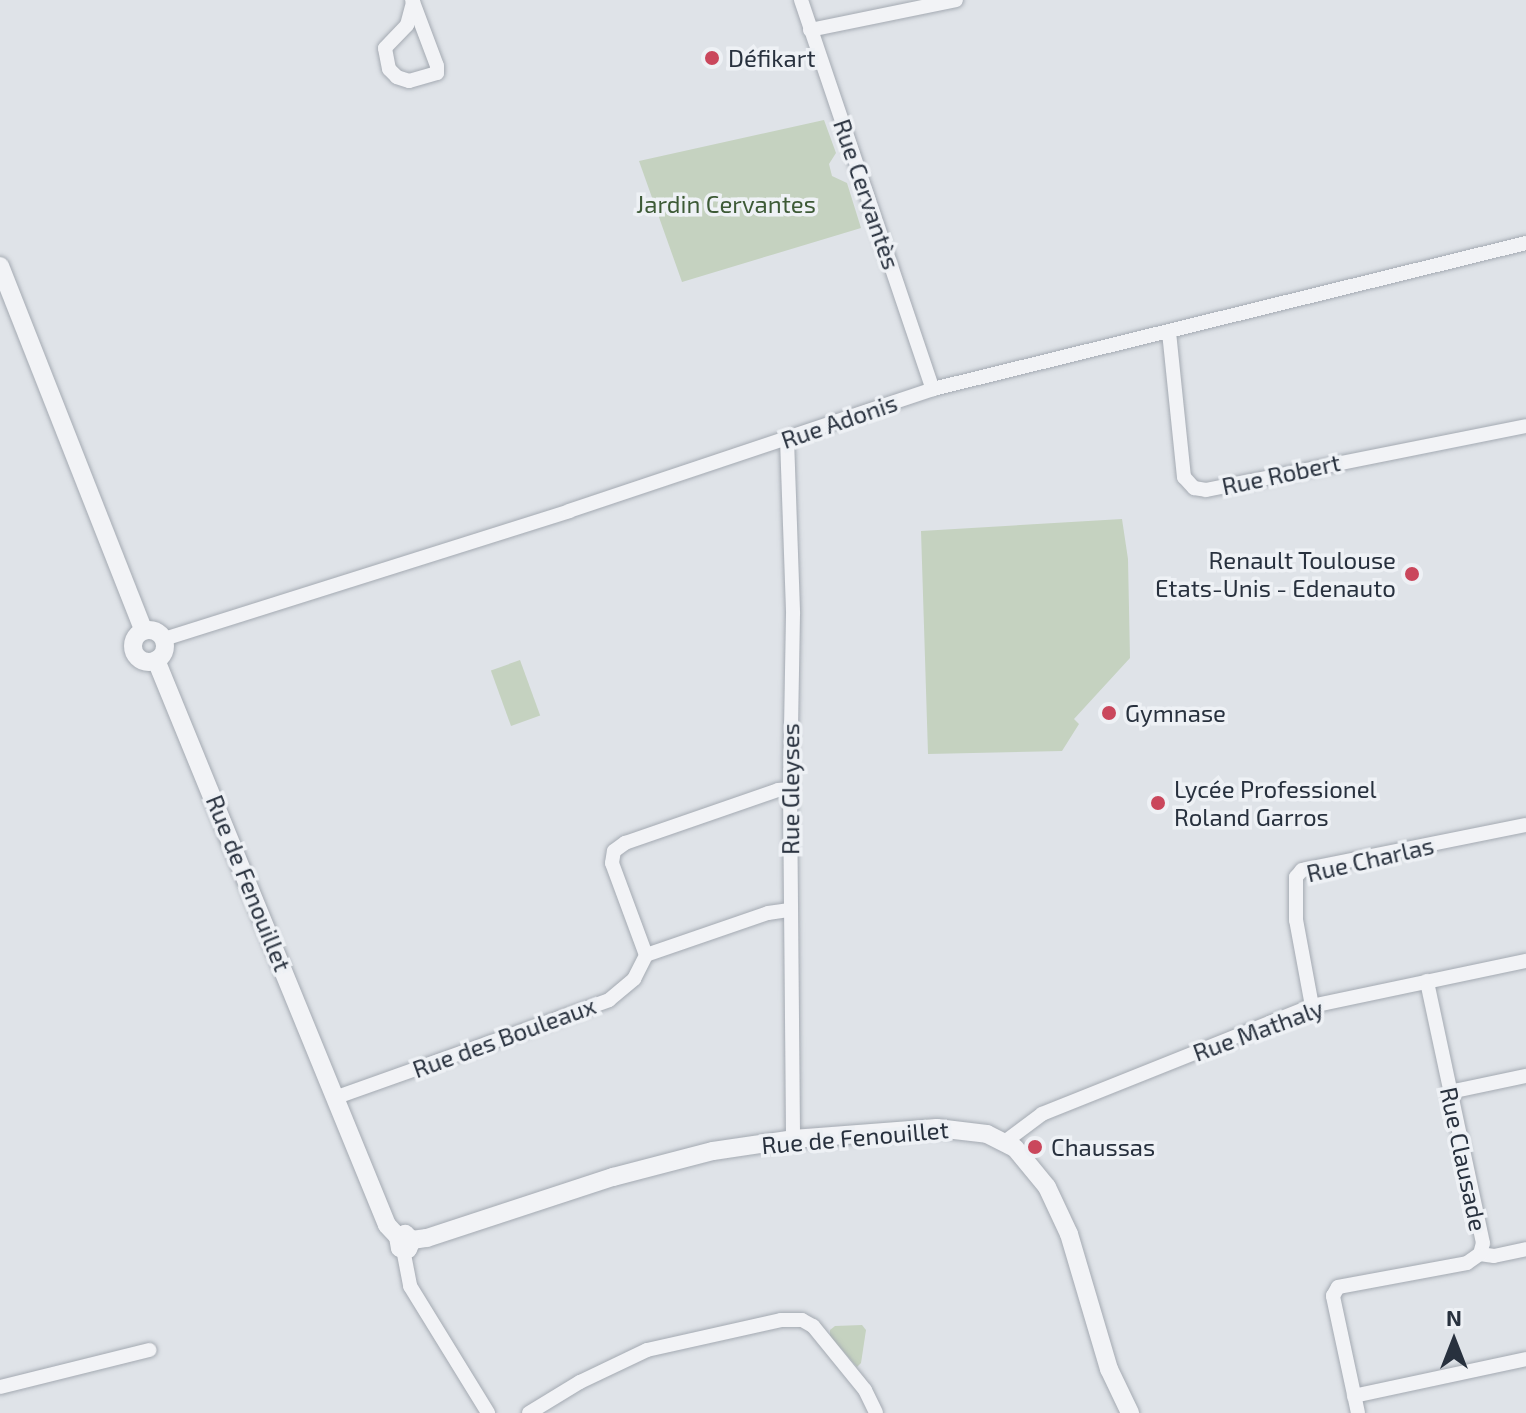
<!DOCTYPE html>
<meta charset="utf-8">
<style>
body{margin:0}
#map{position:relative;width:1526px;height:1413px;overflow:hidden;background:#dfe3e8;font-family:"Exo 2",sans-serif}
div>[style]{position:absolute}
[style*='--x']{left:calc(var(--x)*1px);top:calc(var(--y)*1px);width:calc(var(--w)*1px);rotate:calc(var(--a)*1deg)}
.green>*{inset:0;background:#c5d2c0;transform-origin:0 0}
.roads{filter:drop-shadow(0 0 2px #a4aab2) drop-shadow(0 0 2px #a4aab2)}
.minor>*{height:14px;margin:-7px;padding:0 7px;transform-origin:7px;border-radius:7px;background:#f2f3f6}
.tertiary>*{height:18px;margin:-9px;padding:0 9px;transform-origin:9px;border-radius:9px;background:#f2f3f6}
.tertiary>.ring{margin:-9px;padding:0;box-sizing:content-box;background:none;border:18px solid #f2f3f6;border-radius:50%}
.dots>*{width:22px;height:22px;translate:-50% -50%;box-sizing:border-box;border:4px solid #eef1f5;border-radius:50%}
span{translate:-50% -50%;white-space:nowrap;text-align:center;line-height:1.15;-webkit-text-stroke:7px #eef1f5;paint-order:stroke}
.poi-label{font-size:24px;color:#28313e}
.left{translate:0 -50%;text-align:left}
.right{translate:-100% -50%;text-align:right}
.street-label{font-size:24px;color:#28313e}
.park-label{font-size:24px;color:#3d5a36}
.north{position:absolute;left:1414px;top:1301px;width:80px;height:80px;-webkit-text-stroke:6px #eef1f5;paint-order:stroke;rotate:0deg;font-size:22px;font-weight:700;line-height:32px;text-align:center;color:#28313e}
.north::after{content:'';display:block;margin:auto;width:28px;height:36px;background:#28313e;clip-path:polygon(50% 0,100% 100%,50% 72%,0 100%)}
</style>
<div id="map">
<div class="green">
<div style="clip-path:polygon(824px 120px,836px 153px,829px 164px,832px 176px,847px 183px,861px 228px,682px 282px,639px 161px)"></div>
<div style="clip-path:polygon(1122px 519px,1128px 559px,1130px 658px,1074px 719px,1079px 724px,1062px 751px,928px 754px,921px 531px)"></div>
<div style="left:520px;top:660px;width:59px;height:31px;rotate:70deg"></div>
<div style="clip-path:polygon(862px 1325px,866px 1330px,861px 1363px,857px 1367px,830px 1336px,830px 1330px,835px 1326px)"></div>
</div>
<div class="roads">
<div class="minor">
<div style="--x:412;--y:0;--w:2;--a:63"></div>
<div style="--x:413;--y:2;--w:68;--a:69.4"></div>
<div style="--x:437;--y:66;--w:7;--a:90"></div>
<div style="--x:437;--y:73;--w:29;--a:164"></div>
<div style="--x:409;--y:81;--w:13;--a:-162"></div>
<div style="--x:397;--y:77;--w:11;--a:-135"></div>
<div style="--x:389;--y:69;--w:21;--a:-101"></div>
<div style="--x:385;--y:48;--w:32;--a:-46"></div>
<div style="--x:407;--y:25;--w:24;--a:-75"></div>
<div style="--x:801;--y:0;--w:411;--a:71.3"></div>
<div style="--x:810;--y:30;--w:149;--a:-11.6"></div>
<div style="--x:1169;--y:332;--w:146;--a:84.1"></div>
<div style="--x:1184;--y:477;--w:15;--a:48"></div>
<div style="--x:1194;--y:488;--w:12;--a:9"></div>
<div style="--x:1206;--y:490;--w:326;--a:-11.3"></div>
<div style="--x:787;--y:439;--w:175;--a:88"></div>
<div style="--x:793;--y:614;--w:175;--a:91"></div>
<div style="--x:790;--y:789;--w:350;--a:89.5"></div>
<div style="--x:164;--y:639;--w:425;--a:-17.5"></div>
<div style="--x:569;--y:511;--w:384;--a:-18.5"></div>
<div style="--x:933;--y:389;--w:611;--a:-13.83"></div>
<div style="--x:646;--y:955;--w:98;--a:-110.3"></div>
<div style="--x:612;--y:863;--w:12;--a:-81"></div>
<div style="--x:614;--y:851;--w:14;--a:-36"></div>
<div style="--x:625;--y:843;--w:162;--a:-19.1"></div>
<div style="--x:778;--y:790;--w:12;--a:-5"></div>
<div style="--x:1312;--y:1006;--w:87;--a:-100.5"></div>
<div style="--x:1296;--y:920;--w:43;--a:-90"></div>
<div style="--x:1296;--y:877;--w:9;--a:-49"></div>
<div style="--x:1302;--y:870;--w:228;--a:-11.4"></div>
<div style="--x:1450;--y:1092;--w:78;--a:-11.9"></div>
<div style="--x:337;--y:1097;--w:289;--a:-19.6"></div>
<div style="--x:609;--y:1000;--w:33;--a:-40"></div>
<div style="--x:634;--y:979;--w:27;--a:-63"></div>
<div style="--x:646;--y:955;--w:129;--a:-19"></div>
<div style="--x:768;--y:913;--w:22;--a:-8"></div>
<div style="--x:1006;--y:1141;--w:45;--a:-36.9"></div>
<div style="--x:1042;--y:1114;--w:291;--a:-21.8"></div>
<div style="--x:1312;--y:1006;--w:219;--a:-11.9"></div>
<div style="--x:403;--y:1249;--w:38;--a:79"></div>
<div style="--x:410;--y:1286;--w:149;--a:58.4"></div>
<div style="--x:1480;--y:1254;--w:14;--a:8"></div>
<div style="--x:1494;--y:1256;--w:33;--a:-12"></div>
<div style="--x:0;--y:1387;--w:154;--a:-13.9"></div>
<div style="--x:1354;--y:1396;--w:176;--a:-12.1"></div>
<div style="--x:529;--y:1413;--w:60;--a:-31.3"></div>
<div style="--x:580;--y:1382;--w:74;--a:-25.5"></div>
<div style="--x:647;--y:1350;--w:137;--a:-12.6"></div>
<div style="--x:781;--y:1320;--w:21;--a:0"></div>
<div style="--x:802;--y:1320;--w:13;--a:29"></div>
<div style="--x:813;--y:1326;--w:82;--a:50.9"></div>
<div style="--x:865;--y:1390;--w:25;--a:64"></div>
<div style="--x:1358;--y:1413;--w:120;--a:-102.1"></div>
<div style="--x:1333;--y:1296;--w:10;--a:-61"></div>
<div style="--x:1338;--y:1287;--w:131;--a:-10.5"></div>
<div style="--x:1467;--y:1263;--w:16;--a:-35"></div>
<div style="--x:1480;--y:1254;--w:11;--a:-75"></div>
<div style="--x:1483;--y:1243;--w:268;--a:-102.1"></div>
</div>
<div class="tertiary">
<div style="--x:0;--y:266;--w:392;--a:68.5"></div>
<div class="ring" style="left:133px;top:630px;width:14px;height:14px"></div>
<div style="--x:156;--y:660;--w:610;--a:67.76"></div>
<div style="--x:387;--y:1225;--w:16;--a:47"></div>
<div style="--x:398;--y:1237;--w:11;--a:80"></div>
<div style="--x:400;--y:1248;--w:8;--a:7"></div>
<div style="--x:408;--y:1249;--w:10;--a:-66"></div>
<div style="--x:398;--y:1237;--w:8;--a:-23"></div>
<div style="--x:405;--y:1234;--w:9;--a:41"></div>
<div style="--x:412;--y:1240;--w:15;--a:-8"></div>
<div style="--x:427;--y:1238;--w:196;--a:-18.2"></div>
<div style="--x:613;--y:1177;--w:103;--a:-14.6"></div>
<div style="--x:713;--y:1151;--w:81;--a:-8.5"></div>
<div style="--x:793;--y:1139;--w:144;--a:-4.4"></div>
<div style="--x:937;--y:1128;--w:50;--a:6.8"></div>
<div style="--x:987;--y:1134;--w:31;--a:27"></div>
<div style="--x:1015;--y:1148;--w:50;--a:50.6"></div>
<div style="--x:1047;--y:1187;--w:52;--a:64.9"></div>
<div style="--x:1069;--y:1234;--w:141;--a:73.5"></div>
<div style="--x:1109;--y:1369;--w:49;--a:64.5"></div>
</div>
</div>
<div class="dots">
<div style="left:712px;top:58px;background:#ca475c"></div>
<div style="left:1412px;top:574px;background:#ca475c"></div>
<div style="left:1109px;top:713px;background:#ca475c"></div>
<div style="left:1158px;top:803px;background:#ca475c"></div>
<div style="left:1035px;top:1147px;background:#ca475c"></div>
</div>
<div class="poi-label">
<span class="left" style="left:728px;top:58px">Défikart</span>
<span class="right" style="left:1396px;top:574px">Renault Toulouse<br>Etats-Unis - Edenauto</span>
<span class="left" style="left:1125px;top:713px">Gymnase</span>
<span class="left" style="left:1174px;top:803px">Lycée Professionel<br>Roland Garros</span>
<span class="left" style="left:1051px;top:1147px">Chaussas</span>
</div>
<div class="street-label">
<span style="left:867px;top:194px;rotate:71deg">Rue Cervantès</span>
<span style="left:839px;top:421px;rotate:-19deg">Rue Adonis</span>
<span style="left:1281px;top:474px;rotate:-12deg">Rue Robert</span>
<span style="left:790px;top:789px;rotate:-90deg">Rue Gleyses</span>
<span style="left:1370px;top:859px;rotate:-13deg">Rue Charlas</span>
<span style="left:249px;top:883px;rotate:68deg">Rue de Fenouillet</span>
<span style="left:1258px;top:1030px;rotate:-20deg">Rue Mathaly</span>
<span style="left:504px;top:1037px;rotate:-20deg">Rue des Bouleaux</span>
<span style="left:855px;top:1137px;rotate:-5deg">Rue de Fenouillet</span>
<span style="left:1464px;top:1159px;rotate:78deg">Rue Clausade</span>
</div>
<div class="park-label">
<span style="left:726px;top:204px">Jardin Cervantes</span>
</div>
<div class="north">N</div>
</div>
